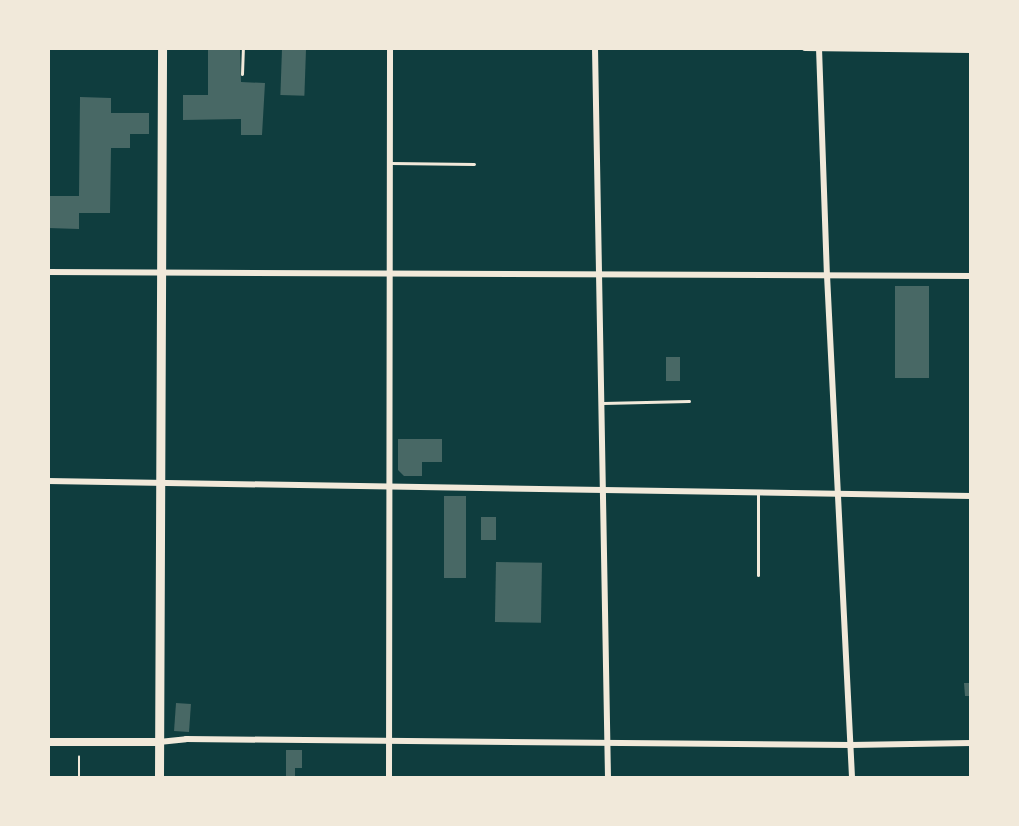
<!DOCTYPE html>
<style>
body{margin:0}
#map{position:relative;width:1019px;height:826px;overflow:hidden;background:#0f3d3e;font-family:Poppins,sans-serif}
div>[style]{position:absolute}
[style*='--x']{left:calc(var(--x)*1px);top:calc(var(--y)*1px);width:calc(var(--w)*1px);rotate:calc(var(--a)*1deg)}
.building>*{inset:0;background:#486865;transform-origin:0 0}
.path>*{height:1.5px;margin:-0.75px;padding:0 0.75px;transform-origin:0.75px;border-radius:0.75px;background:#f1e9da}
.service>*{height:3px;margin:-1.5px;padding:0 1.5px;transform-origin:1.5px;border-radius:1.5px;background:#f1e9da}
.minor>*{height:6px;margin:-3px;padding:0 3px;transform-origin:3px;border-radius:3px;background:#f1e9da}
.secondary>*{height:8px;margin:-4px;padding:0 4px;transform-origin:4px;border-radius:4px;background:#f1e9da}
.primary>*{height:9px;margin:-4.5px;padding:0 4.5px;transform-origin:4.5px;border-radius:4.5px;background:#f1e9da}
span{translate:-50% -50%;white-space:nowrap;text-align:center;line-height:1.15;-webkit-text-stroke:6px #f1e9da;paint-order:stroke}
.frame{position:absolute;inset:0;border:50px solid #f1e9da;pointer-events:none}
</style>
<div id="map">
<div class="building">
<div style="clip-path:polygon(208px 48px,240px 49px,241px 82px,265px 83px,262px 135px,241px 135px,241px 119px,183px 120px,183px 95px,208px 95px)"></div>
<div style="left:282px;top:49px;width:24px;height:46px;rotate:2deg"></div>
<div style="clip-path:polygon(80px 97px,111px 98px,111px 113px,149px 113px,149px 134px,130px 134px,130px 148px,111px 148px,110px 213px,79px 213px,79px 229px,48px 228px,48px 196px,79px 196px)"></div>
<div style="left:895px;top:286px;width:34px;height:92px"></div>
<div style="left:666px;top:357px;width:14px;height:24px"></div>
<div style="clip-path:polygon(398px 439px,442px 439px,442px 462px,422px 462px,422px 476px,404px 476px,398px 470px)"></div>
<div style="left:444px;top:496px;width:22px;height:82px"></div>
<div style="left:481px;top:517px;width:15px;height:23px"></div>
<div style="left:496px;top:562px;width:46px;height:60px;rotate:1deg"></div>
<div style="clip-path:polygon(964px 683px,971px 683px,971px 696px,965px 696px)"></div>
<div style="left:176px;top:703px;width:15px;height:28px;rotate:4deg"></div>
<div style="clip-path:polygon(286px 750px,302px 750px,302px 768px,295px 768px,295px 777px,286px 777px)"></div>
</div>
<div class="path">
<div style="--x:79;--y:778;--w:21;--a:-90"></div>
</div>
<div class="service">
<div style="--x:242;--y:74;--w:26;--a:-88"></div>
<div style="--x:391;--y:163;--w:83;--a:0.7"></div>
<div style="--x:603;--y:403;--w:86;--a:-1.3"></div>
<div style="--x:758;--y:575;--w:82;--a:-90"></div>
</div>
<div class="minor">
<div style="--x:595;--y:48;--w:730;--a:88.98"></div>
<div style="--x:805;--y:48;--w:166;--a:0.7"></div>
<div style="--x:819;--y:48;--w:227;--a:88"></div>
<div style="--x:827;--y:275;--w:504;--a:87.15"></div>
<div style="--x:48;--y:272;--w:923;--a:0.25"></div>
<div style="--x:48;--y:481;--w:923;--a:0.93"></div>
<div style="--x:159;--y:742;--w:27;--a:-6"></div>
<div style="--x:186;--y:739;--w:665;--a:0.52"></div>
<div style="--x:851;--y:745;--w:120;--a:-1"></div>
<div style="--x:389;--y:778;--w:730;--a:-89.92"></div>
</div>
<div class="secondary">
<div style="--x:48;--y:742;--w:111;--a:0"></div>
</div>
<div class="primary">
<div style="--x:159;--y:778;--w:730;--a:-89.76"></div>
</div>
<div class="frame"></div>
</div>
